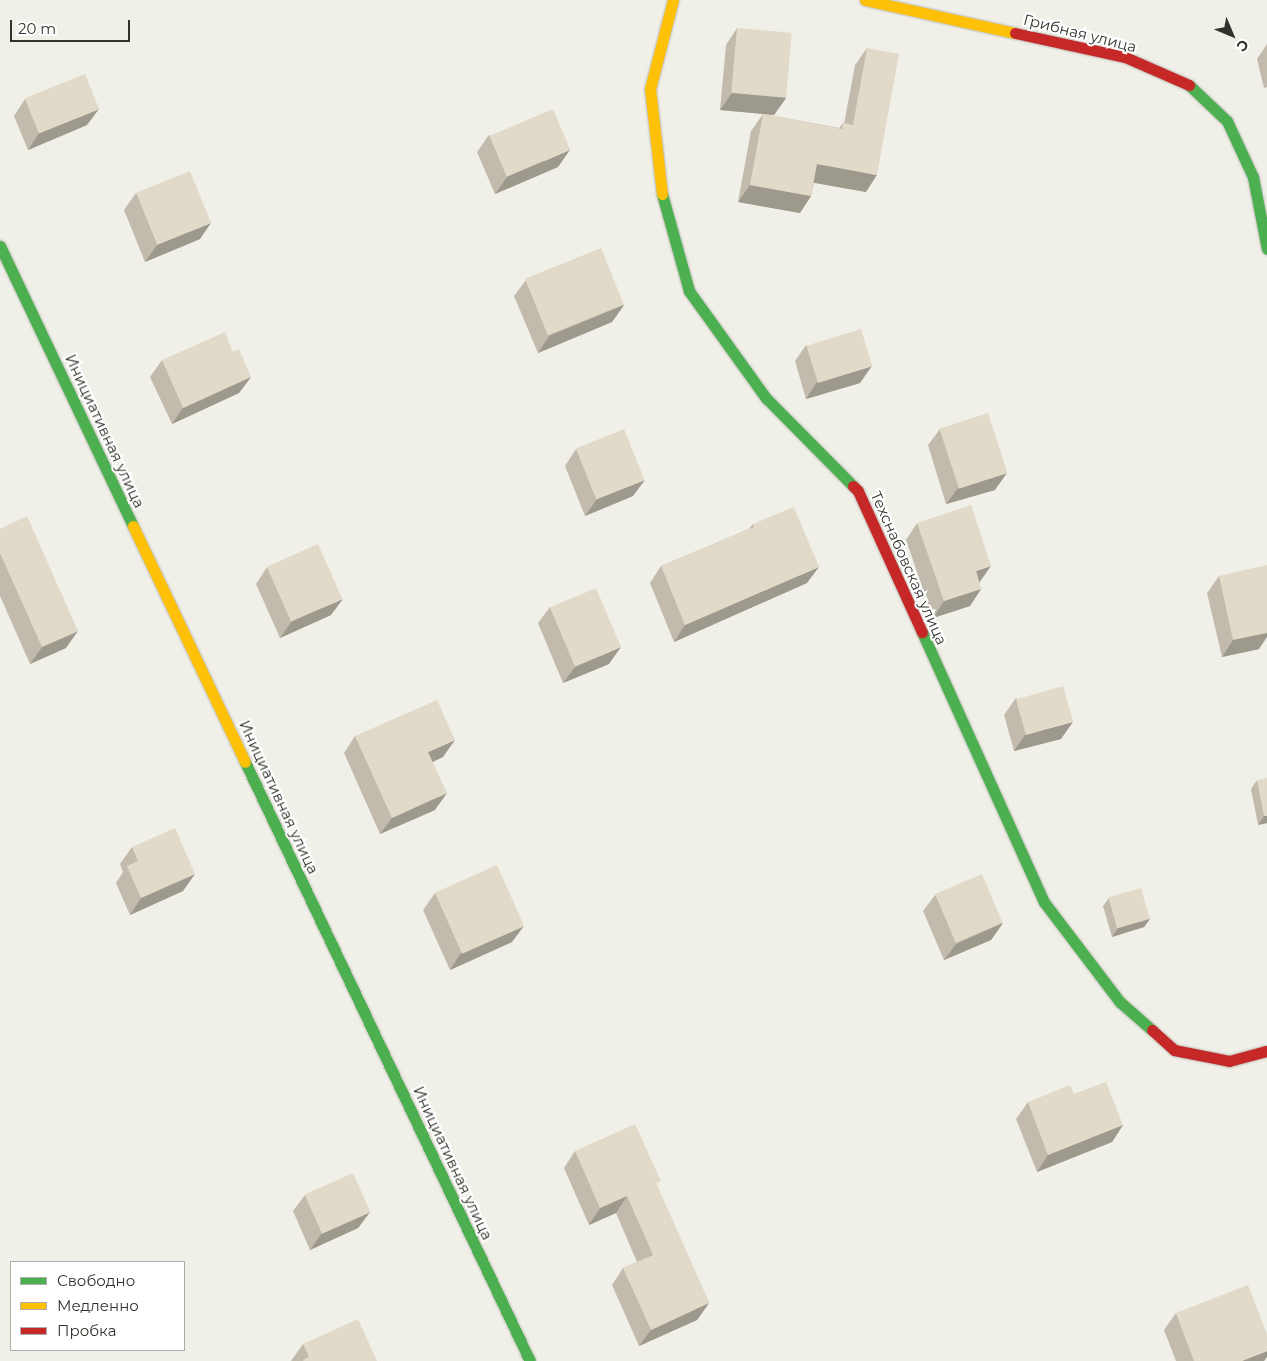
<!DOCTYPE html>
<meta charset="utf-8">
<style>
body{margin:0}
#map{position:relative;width:1267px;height:1361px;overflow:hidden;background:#f0f0e8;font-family:Montserrat,sans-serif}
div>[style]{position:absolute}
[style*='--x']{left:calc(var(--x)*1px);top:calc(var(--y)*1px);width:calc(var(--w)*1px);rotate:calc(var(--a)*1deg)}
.roads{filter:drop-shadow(0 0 1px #bcbcb6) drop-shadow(0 0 1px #bcbcb6)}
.fast>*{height:11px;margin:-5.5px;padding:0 5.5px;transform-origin:5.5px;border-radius:5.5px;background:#4caf50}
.slow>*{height:11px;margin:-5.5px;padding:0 5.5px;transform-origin:5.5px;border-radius:5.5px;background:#ffc107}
.jam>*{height:11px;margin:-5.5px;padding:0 5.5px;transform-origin:5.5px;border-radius:5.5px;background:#c62828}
.wall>*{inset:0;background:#c2bbad}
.shaded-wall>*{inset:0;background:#9e998d}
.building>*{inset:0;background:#e2dac9;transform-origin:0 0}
span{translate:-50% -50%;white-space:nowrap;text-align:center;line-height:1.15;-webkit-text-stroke:4px #fff;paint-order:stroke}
.street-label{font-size:15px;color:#32322c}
.legend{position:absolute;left:10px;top:1261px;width:175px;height:90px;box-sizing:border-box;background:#fff;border:1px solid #adadab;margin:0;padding:6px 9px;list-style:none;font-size:15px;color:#32322c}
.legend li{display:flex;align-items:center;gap:10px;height:25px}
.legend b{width:25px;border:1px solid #adadab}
.north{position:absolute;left:1207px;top:10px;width:50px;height:50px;-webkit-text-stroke:4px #fff;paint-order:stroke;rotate:135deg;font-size:14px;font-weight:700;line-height:20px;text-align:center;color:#32322c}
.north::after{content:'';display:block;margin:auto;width:18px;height:22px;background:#32322c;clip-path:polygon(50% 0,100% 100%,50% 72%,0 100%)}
.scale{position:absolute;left:10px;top:20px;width:120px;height:22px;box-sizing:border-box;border:2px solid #32322c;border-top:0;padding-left:6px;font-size:15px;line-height:18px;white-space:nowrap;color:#32322c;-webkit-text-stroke:4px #fff;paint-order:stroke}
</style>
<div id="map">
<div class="roads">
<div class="fast">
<div style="--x:1189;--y:85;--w:52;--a:43.5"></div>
<div style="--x:1227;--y:121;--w:62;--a:65.1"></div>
<div style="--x:1253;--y:177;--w:73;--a:79"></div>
<div style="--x:662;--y:194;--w:101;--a:74.4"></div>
<div style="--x:689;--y:291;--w:132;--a:54.3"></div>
<div style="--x:766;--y:398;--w:124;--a:45.3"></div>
<div style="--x:0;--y:246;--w:310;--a:64.6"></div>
<div style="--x:922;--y:632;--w:296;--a:65.7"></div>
<div style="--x:1044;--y:902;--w:126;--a:52.8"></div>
<div style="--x:1120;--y:1002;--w:43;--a:41.2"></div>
<div style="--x:245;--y:762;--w:663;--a:64.56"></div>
</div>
<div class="slow">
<div style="--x:865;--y:0;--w:154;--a:12.4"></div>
<div style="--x:662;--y:194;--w:106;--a:-96.5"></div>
<div style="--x:650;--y:89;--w:92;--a:-75.5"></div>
<div style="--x:133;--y:526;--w:261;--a:64.6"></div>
</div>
<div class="jam">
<div style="--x:1015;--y:33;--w:113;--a:12.3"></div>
<div style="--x:1125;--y:57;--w:70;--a:23.6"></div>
<div style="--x:853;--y:486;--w:7;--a:45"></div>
<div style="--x:858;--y:491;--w:155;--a:65.6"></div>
<div style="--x:1152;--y:1030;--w:30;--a:42"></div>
<div style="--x:1174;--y:1050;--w:56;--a:11.3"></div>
<div style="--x:1229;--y:1061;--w:39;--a:-15"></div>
</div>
</div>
<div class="wall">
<div style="clip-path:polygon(737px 28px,786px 98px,774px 115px,720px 110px,726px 45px)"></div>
<div style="clip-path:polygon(1267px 44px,1267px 87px,1264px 88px,1257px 59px)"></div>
<div style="clip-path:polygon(867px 48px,866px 192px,814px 183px,811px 196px,800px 213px,738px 202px,751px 131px,763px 114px,839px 128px,843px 123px,844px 124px,855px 65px)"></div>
<div style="clip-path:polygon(25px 99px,87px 125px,28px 150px,14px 116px)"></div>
<div style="clip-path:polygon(489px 135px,558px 167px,495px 194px,477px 152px)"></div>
<div style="clip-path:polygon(136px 193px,200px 239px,145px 262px,124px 210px)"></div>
<div style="clip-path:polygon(526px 280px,624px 305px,612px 322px,538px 353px,514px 296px)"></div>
<div style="clip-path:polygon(806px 345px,860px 383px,806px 399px,795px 361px)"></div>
<div style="clip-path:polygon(233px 352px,251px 377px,239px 393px,172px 424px,150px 377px,162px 360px)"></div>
<div style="clip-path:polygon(940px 429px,995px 490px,946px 504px,928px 445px)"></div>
<div style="clip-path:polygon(576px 449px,633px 496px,585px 516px,565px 466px)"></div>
<div style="clip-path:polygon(917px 523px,979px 583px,981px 589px,970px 606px,933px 618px,906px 540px)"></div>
<div style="clip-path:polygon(753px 524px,807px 583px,674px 642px,650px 583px,661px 566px,749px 529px)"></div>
<div style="clip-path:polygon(0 529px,66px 648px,30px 664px,0 596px)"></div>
<div style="clip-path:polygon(267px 567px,331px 615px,280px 638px,256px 584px)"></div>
<div style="clip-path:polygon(1219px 576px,1259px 649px,1222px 657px,1207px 593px)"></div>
<div style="clip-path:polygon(550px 607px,609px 664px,563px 683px,538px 623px)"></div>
<div style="clip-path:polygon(1016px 698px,1061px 739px,1014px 751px,1004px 715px)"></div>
<div style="clip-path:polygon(355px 736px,443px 757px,433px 762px,435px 810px,380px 834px,344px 753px)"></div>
<div style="clip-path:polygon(1257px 780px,1267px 823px,1258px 825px,1251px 789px)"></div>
<div style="clip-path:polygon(132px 847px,183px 891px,130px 915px,116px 883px,123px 872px,120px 864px)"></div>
<div style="clip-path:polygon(435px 893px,512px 942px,450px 970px,423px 910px)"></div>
<div style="clip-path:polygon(935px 895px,1003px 923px,991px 940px,944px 960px,923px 911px)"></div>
<div style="clip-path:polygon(1109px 898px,1150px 919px,1144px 927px,1112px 937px,1103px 906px)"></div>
<div style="clip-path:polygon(1074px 1094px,1123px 1125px,1112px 1142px,1037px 1172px,1016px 1119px,1028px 1102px)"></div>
<div style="clip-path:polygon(575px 1151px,657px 1186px,709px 1303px,697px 1320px,639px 1346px,612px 1285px,623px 1268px,637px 1262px,616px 1213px,589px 1225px,564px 1168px)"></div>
<div style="clip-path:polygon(305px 1195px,370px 1212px,358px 1228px,310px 1250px,293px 1211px)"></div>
<div style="clip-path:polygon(1176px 1313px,1264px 1361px,1176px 1361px,1164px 1330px)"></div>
<div style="clip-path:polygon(303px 1344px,377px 1361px,291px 1361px)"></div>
</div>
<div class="shaded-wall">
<div style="clip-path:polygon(732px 93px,786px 98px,774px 115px,720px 110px)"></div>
<div style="clip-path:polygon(99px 109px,87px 125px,28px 150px,39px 133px)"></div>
<div style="clip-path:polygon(570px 150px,558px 167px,495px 194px,507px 177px)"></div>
<div style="clip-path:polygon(817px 164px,877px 175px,866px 192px,805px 181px)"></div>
<div style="clip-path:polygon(750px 185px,811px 196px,800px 213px,738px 202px)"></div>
<div style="clip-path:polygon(211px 223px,200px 239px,145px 262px,157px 245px)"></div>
<div style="clip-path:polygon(624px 305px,612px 322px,538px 353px,549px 336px)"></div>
<div style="clip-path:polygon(872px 366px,860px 383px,806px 399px,817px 382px)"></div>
<div style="clip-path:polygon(251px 377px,239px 393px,172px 424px,183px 408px)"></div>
<div style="clip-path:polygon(1007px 473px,995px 490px,946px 504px,958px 488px)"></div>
<div style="clip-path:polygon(645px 480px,633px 496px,585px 516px,597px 499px)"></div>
<div style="clip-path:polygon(991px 566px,979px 583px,976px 571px)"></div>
<div style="clip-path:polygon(819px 567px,807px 583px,674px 642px,685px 625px)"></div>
<div style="clip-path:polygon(981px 589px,970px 606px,933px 618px,944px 601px)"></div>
<div style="clip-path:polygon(343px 599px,331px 615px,280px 638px,292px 621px)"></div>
<div style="clip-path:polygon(1267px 622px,1267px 637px,1259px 649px,1222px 657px,1233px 640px)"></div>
<div style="clip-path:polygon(78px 631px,66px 648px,30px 664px,42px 647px)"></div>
<div style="clip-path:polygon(621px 647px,609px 664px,563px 683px,575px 667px)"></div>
<div style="clip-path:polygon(1073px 722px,1061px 739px,1014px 751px,1025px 735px)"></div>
<div style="clip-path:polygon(455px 740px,443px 757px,417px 769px,428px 752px)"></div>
<div style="clip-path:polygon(447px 793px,435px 810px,380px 834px,392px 818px)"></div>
<div style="clip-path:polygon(1264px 816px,1267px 816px,1267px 823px,1258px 825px)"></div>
<div style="clip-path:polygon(195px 874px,183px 891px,130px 915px,141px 898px)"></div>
<div style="clip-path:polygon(1150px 919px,1144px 927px,1112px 937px,1118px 928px)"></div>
<div style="clip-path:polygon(1003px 923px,991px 940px,944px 960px,956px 944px)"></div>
<div style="clip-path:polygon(524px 926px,512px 942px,450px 970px,461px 953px)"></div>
<div style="clip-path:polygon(1123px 1125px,1112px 1142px,1037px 1172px,1048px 1155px)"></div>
<div style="clip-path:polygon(627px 1196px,616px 1213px,589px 1225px,600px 1208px)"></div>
<div style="clip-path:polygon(370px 1212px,358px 1228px,310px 1250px,322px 1233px)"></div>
<div style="clip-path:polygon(709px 1303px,697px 1320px,639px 1346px,651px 1330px)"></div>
<div style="clip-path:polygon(1267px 1351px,1267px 1357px,1264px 1361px,1242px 1361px)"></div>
</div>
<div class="building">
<div style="left:737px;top:28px;width:55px;height:65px;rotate:5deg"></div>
<div style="clip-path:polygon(867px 48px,899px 54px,877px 175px,817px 164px,811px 196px,750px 185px,763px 114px,842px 129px,843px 123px,853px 125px)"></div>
<div style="left:85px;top:74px;width:38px;height:65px;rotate:68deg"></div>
<div style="left:553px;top:109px;width:44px;height:69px;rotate:67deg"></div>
<div style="left:190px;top:171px;width:56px;height:58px;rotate:68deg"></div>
<div style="left:601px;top:248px;width:61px;height:82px;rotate:68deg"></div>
<div style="left:861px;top:329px;width:39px;height:57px;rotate:73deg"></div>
<div style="clip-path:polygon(225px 332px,233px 352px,239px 349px,251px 377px,183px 408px,162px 360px)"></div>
<div style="left:988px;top:413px;width:63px;height:51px;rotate:72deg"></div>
<div style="left:624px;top:429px;width:55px;height:52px;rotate:68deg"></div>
<div style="clip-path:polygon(971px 505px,991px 566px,976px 571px,981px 589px,944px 601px,917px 523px)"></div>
<div style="clip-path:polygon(794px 507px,819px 567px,685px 625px,661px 566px,754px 527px,753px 524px)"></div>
<div style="clip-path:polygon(27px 516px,78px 631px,42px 647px,0 553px,0 529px)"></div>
<div style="left:318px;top:544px;width:60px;height:56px;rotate:66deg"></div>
<div style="clip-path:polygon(1267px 565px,1267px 633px,1233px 640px,1219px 576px)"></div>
<div style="left:596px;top:588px;width:64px;height:50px;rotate:67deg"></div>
<div style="left:1063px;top:686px;width:37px;height:49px;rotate:74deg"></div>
<div style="clip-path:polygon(437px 700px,455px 740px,428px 752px,447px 793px,392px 818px,355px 736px)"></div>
<div style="clip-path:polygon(1267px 778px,1267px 816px,1264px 816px,1257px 780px)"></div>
<div style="clip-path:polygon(175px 828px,195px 874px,141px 898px,127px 866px,138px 861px,132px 847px)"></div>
<div style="left:497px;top:865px;width:67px;height:68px;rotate:66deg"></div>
<div style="left:982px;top:874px;width:53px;height:51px;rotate:67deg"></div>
<div style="left:1141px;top:888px;width:32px;height:34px;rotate:74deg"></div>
<div style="clip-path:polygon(1106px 1082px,1123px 1125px,1048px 1155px,1028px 1102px,1070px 1085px,1074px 1094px)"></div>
<div style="clip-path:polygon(635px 1124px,661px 1181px,656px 1183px,709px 1303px,651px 1330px,623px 1268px,653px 1255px,627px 1196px,600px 1208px,575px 1151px)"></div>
<div style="left:353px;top:1173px;width:43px;height:53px;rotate:66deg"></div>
<div style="clip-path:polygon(1248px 1285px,1267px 1334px,1267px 1351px,1242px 1361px,1194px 1361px,1176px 1313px)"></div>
<div style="clip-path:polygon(358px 1319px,377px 1361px,304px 1361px,303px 1360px,309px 1357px,303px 1344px)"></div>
</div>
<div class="street-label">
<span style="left:1080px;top:33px;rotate:14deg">Грибная улица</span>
<span style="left:105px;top:431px;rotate:65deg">Инициативная улица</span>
<span style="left:909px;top:568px;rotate:66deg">Техснабовская улица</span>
<span style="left:279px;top:797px;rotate:65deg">Инициативная улица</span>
<span style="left:453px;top:1163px;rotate:65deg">Инициативная улица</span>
</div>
<ul class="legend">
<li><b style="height:6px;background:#4caf50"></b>Свободно</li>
<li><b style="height:6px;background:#ffc107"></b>Медленно</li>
<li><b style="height:6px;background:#c62828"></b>Пробка</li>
</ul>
<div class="north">С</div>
<div class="scale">20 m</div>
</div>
